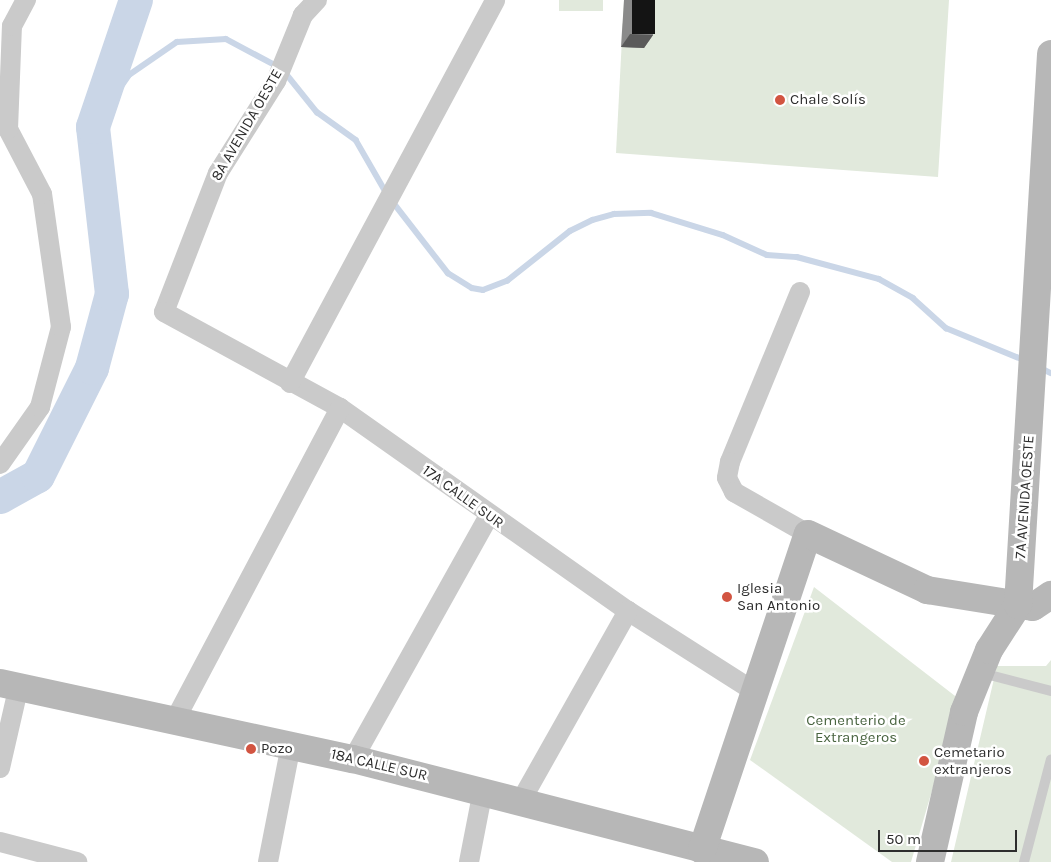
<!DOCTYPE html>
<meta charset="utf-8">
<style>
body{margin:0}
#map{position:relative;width:1051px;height:862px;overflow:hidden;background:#fff;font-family:Karla,sans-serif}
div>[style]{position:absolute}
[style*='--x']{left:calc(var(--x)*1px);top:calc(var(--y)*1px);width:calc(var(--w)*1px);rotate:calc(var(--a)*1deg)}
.green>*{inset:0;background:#e1e9dc;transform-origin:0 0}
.stream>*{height:5.5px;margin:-2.75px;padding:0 2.75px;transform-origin:2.75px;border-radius:2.75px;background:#cad6e7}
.river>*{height:34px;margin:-17px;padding:0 17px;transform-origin:17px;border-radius:17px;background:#cad6e7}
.lane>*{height:10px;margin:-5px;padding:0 5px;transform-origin:5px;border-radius:5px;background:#cacaca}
.street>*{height:20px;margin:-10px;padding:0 10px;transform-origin:10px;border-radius:10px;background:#cacaca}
.secondary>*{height:28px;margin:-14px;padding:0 14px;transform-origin:14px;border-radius:14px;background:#b7b7b7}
.wall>*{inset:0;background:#8a8a8a}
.shaded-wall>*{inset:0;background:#5a5a5a}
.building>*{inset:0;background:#141414;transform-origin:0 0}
.dots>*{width:14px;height:14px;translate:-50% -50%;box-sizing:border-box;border:2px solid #fff;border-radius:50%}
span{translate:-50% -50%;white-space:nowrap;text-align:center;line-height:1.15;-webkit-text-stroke:5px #fff;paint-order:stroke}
.poi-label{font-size:15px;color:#2d2d2d}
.left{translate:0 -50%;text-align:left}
.street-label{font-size:15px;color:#2d2d2d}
.park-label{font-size:15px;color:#496440}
.scale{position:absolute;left:878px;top:830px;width:139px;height:22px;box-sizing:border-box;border:2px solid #2d2d2d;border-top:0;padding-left:6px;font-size:15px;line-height:18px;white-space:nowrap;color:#2d2d2d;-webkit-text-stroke:4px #fff;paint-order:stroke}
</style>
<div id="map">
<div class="green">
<div style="left:559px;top:0;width:44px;height:11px"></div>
<div style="clip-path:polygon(624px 0,949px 0,938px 177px,616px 153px)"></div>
<div style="clip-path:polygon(814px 587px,959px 699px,911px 862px,892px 862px,750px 760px)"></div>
<div style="clip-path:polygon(1051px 660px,1051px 862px,951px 862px,997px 666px,1046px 666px)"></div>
</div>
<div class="stream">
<div style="--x:284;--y:71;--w:53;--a:51.2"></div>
<div style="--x:317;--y:112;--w:48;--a:35.7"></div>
<div style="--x:356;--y:140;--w:62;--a:60.1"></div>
<div style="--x:93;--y:127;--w:63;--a:-55.3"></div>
<div style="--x:129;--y:75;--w:58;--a:-34.5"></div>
<div style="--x:177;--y:42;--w:49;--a:-3.5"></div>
<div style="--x:226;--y:39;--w:58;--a:27.9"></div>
<div style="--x:393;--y:202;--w:90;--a:52.2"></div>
<div style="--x:448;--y:273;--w:28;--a:32"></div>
<div style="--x:472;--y:288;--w:11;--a:10"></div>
<div style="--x:483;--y:290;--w:26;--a:-21"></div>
<div style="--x:507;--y:281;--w:80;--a:-38.4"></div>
<div style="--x:570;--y:231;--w:25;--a:-26"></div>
<div style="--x:593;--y:220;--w:22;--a:-16"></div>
<div style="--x:614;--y:214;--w:37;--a:-2"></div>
<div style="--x:651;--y:213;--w:75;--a:17"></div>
<div style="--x:723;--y:235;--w:48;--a:24.4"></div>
<div style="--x:767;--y:255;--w:30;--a:4"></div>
<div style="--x:797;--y:257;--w:85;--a:15"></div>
<div style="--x:879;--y:279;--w:39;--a:29"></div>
<div style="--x:913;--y:298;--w:45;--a:42.3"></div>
<div style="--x:946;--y:328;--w:84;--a:22.3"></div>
<div style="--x:1039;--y:367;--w:13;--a:27"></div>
</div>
<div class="river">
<div style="--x:0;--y:497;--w:43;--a:-28.9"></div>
<div style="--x:38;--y:476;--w:121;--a:-63.4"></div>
<div style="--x:92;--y:368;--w:77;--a:-74.9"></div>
<div style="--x:112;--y:294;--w:168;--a:-96.5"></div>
<div style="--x:93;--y:127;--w:134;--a:-71.3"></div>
</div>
<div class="lane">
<div style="--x:982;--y:673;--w:71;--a:14.6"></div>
<div style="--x:1024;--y:862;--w:106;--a:-75.3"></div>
</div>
<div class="street">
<div style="--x:317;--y:0;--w:21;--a:133"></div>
<div style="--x:303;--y:15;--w:71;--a:112.2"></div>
<div style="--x:276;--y:81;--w:109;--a:122.2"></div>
<div style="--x:218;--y:173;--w:149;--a:111.2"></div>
<div style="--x:164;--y:312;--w:200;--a:28.6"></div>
<div style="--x:340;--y:408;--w:352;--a:35.2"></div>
<div style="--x:628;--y:611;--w:151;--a:32.5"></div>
<div style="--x:800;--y:292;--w:184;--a:112.4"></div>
<div style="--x:730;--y:462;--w:16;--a:101"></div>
<div style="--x:727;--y:478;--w:16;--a:63"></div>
<div style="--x:734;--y:492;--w:85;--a:29.6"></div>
<div style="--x:290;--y:383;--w:434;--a:-61.8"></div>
<div style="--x:0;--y:464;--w:70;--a:-54.9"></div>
<div style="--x:40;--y:407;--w:83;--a:-75.3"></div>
<div style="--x:61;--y:327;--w:134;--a:-98.1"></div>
<div style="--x:42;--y:194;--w:73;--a:-117.6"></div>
<div style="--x:8;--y:129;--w:103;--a:-87.8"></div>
<div style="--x:12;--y:26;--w:30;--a:-62"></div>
<div style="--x:176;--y:718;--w:351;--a:-62.1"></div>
<div style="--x:353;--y:759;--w:278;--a:-60.8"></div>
<div style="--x:0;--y:768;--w:85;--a:-77.1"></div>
<div style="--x:522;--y:799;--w:216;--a:-60.6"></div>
<div style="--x:0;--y:842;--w:80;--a:14.6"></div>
<div style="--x:268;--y:862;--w:119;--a:-78.9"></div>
<div style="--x:469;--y:862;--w:73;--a:-79"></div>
</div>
<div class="secondary">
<div style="--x:0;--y:683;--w:361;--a:12.2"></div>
<div style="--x:353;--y:759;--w:415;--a:14.4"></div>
<div style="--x:702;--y:850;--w:333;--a:-71.5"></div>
<div style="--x:808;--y:534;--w:132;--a:25.2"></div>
<div style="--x:927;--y:590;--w:107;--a:9.1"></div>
<div style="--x:1033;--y:607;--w:22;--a:-34"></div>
<div style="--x:930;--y:862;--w:154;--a:-77.2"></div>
<div style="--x:964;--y:712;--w:67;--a:-68"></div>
<div style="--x:989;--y:650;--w:54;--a:-57.2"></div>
<div style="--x:1018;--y:605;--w:552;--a:-86.57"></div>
</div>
<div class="wall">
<div style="clip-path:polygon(624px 0,655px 0,653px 35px,644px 48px,621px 47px)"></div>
</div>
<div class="shaded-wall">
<div style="clip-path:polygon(630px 34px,653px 35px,644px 48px,621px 47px)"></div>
</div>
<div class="building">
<div style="left:632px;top:0;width:23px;height:34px"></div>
</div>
<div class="dots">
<div style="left:780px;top:100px;background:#d25441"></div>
<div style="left:727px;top:597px;background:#d25441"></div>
<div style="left:251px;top:749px;background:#d25441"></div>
<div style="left:924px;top:761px;background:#d25441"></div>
</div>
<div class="poi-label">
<span class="left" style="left:790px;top:100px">Chale Solís</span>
<span class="left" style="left:737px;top:597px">Iglesia<br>San Antonio</span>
<span class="left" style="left:261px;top:749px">Pozo</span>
<span class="left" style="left:934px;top:761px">Cemetario<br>extranjeros</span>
</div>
<div class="street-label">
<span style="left:247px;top:125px;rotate:-60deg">8A AVENIDA OESTE</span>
<span style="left:463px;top:497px;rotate:36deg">17A CALLE SUR</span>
<span style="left:1025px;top:497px;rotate:-86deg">7A AVENIDA OESTE</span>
<span style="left:379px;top:765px;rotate:13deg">18A CALLE SUR</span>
</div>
<div class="park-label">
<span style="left:856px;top:729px">Cementerio de<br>Extrangeros</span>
</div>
<div class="scale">50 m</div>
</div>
